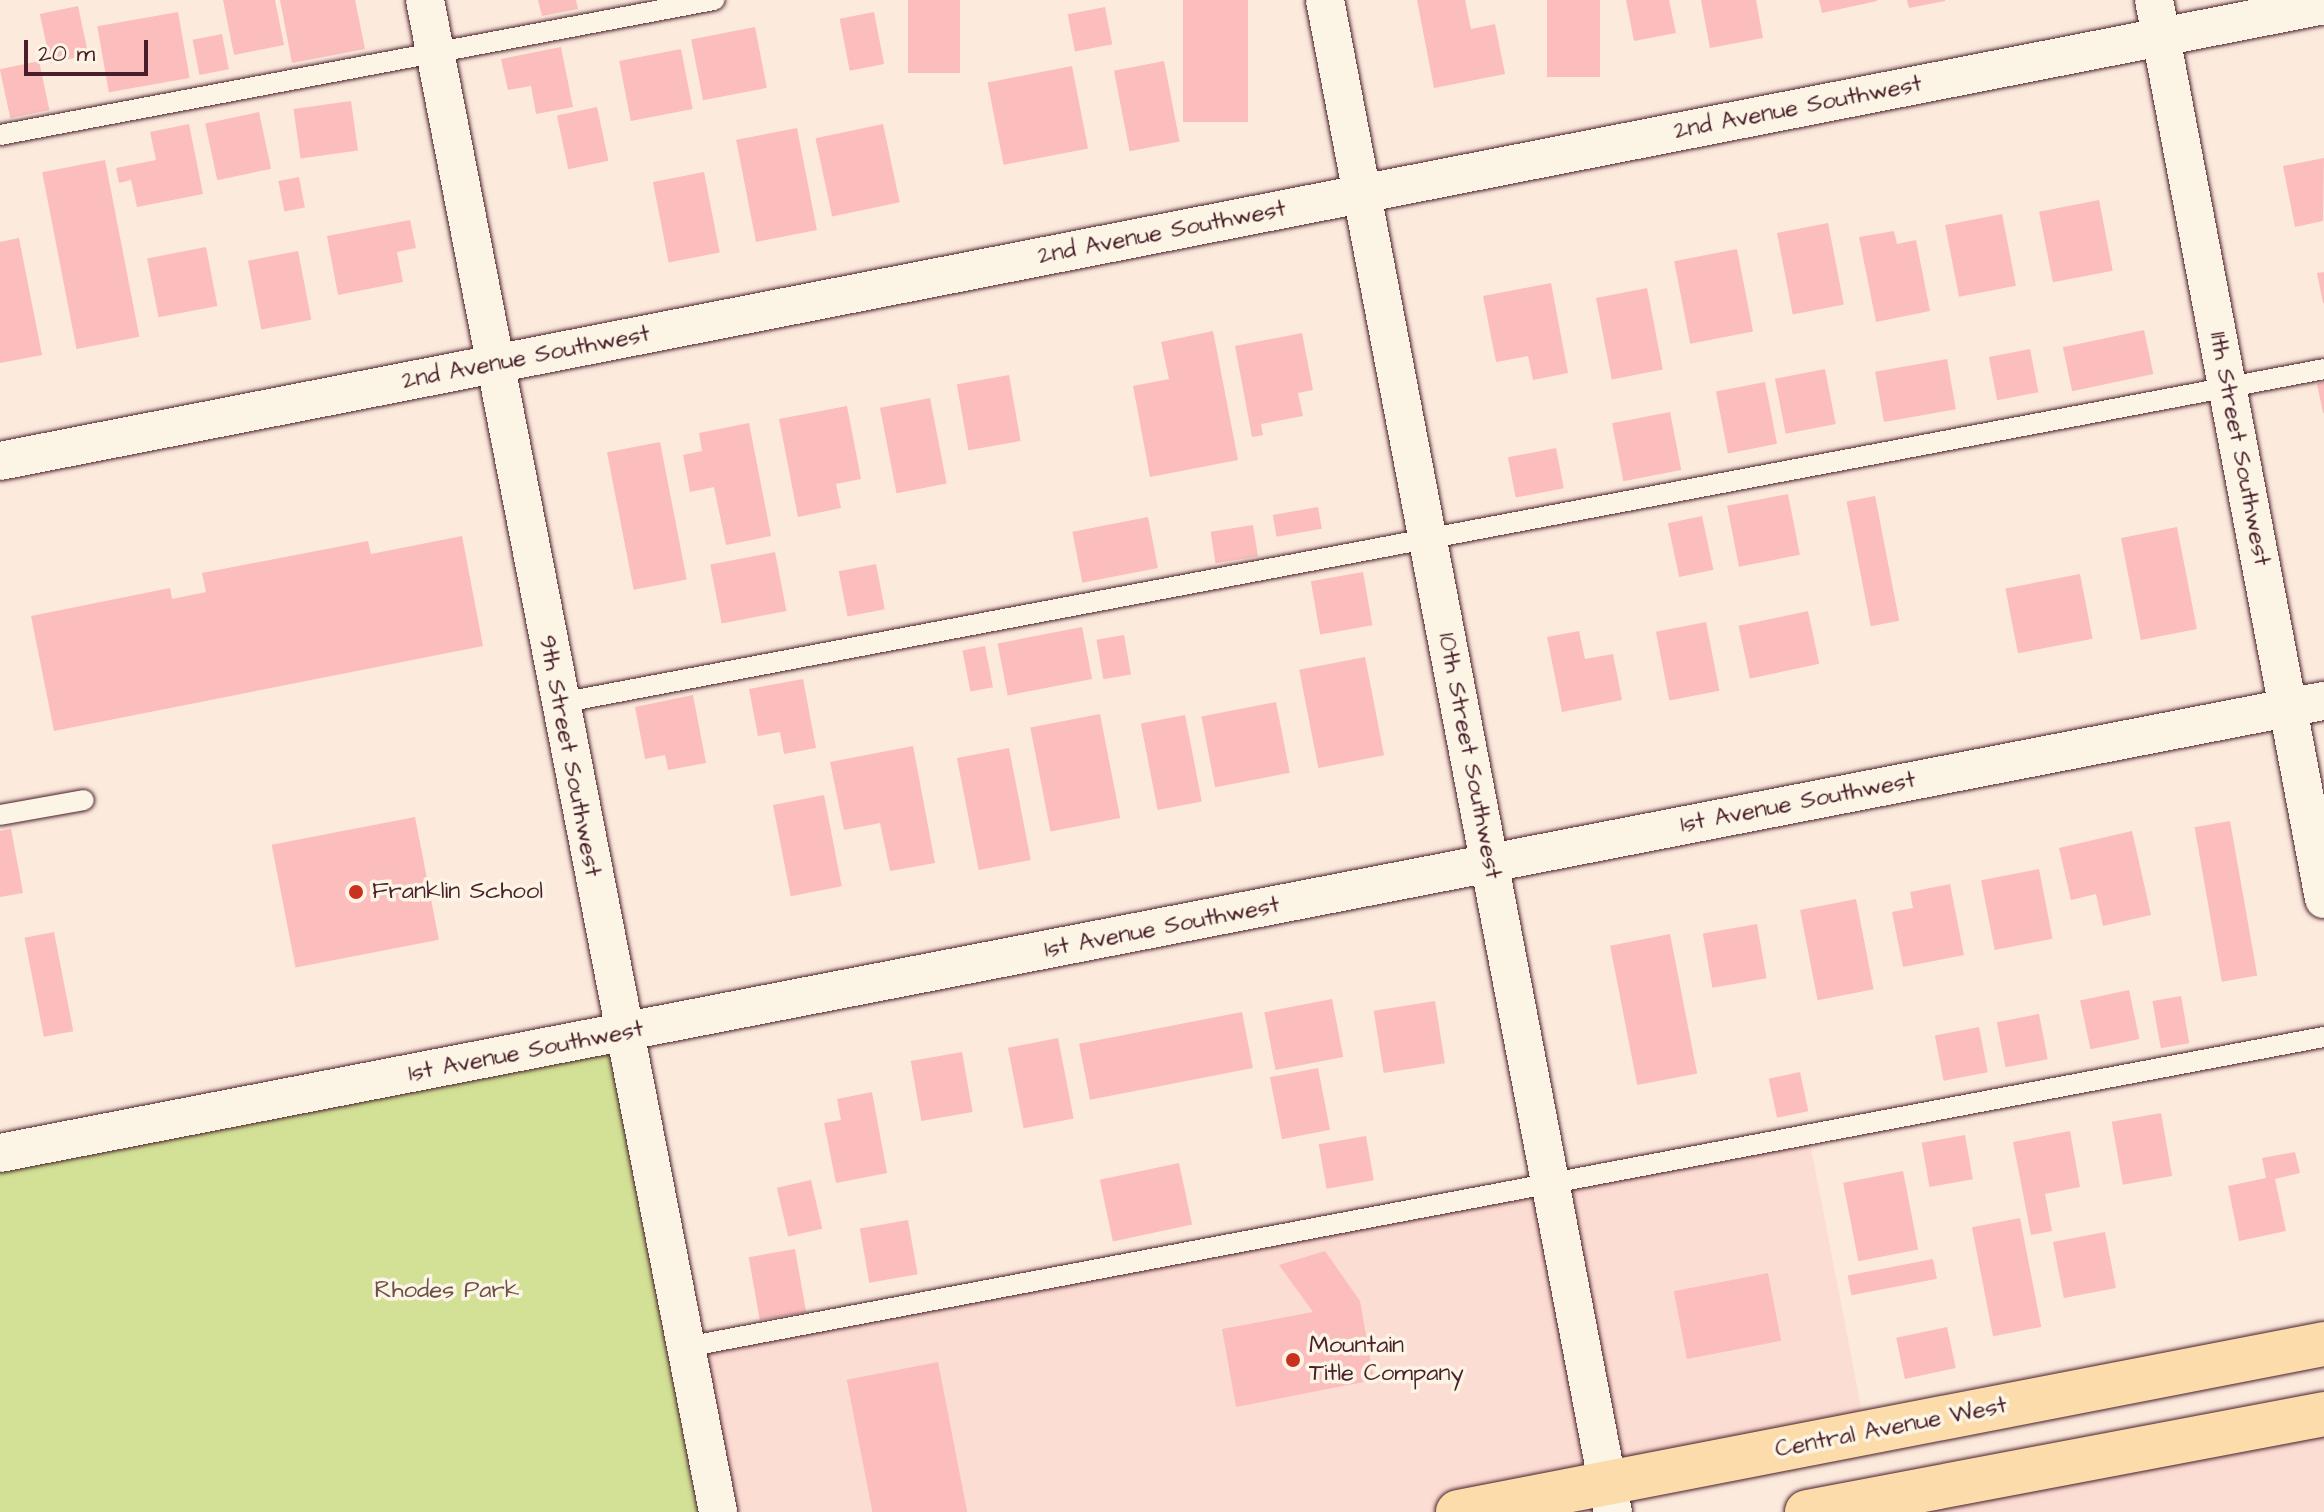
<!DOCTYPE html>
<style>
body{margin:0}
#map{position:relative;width:2324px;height:1512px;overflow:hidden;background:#fceadd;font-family:"Architects Daughter",sans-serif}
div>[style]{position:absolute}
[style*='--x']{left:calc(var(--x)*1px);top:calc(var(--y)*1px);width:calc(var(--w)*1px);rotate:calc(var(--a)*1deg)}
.built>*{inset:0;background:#fcddd3}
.green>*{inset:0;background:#d2e195}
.building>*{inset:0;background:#fbbebc;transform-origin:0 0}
.roads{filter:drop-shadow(0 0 2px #4a1f2b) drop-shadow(0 0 2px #4a1f2b)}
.service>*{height:20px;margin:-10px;padding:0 10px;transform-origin:10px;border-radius:10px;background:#fcf5e5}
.minor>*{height:38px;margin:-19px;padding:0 19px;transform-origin:19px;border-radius:19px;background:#fcf5e5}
.trunk>*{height:44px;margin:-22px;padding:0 22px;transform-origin:22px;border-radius:22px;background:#fddcac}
.dots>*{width:22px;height:22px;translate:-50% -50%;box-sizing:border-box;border:4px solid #fcf5e5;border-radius:50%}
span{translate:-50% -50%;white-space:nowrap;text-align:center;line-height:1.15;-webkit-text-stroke:7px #fcf5e5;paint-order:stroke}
.street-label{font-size:24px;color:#4a1f2b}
.poi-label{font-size:24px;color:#4a1f2b}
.left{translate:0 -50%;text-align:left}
.park-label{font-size:24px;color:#6c5046}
.scale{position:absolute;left:24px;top:40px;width:124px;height:36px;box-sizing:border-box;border:4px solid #4a1f2b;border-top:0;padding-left:10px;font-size:24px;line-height:28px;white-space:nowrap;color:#4a1f2b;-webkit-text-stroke:6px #fcf5e5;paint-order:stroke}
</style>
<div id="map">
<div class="built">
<div style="clip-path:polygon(1808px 1132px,1866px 1433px,1458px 1512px,718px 1512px,686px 1347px)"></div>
<div style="clip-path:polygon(2324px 1414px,2324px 1512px,1807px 1512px)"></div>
</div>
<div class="green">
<div style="clip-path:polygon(622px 1034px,717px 1512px,0 1512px,0 1153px)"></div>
</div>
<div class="building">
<div style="clip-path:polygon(223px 0,275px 0,284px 45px,234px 55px)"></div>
<div style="clip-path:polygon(280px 0,355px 0,365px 49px,292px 63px)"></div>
<div style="clip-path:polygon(538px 0,576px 0,578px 9px,542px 16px)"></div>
<div style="left:908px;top:0;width:52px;height:73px"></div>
<div style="left:1183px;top:0;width:65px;height:122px"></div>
<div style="clip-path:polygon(1417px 0,1465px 0,1471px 29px,1495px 24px,1505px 74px,1434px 88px)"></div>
<div style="left:1547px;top:0;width:53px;height:77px"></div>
<div style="clip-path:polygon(1626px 0,1669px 0,1676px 33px,1634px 41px)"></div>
<div style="clip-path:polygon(1701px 0,1756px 0,1763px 38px,1710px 48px)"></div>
<div style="clip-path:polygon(1819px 0,1877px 0,1877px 1px,1822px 13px)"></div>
<div style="clip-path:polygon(1907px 0,1945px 0,1945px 1px,1909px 8px)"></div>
<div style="left:78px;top:6px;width:50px;height:39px;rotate:78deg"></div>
<div style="left:1105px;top:7px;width:38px;height:38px;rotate:79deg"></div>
<div style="left:178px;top:12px;width:67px;height:82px;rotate:80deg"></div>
<div style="left:874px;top:12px;width:53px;height:35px;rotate:79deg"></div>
<div style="left:755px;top:27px;width:62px;height:65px;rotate:79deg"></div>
<div style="left:222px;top:34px;width:36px;height:30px;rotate:79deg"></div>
<div style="clip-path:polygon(561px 47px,573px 107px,536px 114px,531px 86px,508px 90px,501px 59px)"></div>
<div style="left:681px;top:49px;width:61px;height:63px;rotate:79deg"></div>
<div style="left:39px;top:61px;width:50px;height:40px;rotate:78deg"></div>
<div style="left:1164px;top:61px;width:82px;height:51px;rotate:79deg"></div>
<div style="left:1072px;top:66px;width:84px;height:86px;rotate:79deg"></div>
<div style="left:351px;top:101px;width:50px;height:58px;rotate:82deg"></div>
<div style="left:597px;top:107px;width:55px;height:41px;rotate:78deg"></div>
<div style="left:259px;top:112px;width:58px;height:55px;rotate:78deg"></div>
<div style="clip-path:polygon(189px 124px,203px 194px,137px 207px,131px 180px,119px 183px,116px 168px,156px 160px,150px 132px)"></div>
<div style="left:883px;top:124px;width:80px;height:69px;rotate:78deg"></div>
<div style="left:797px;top:128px;width:104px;height:62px;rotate:79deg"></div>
<div style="clip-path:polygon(2324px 158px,2323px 221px,2295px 227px,2283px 166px)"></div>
<div style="left:105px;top:160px;width:180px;height:64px;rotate:79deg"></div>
<div style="left:704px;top:172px;width:82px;height:52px;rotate:79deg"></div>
<div style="left:299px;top:177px;width:31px;height:21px;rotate:79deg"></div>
<div style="left:2099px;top:200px;width:72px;height:61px;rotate:79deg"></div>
<div style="left:2002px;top:214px;width:73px;height:58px;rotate:79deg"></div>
<div style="clip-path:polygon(410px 220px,416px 248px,397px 252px,403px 282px,338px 295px,327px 236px)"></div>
<div style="left:1828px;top:223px;width:83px;height:52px;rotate:79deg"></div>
<div style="clip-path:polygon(1894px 231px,1897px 244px,1916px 240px,1930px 311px,1876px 322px,1859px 237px)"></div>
<div style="clip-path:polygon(19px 238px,42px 355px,0 363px,0 242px)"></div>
<div style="left:206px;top:247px;width:60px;height:60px;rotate:79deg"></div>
<div style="left:1737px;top:249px;width:84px;height:64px;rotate:79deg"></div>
<div style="left:298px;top:251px;width:70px;height:51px;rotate:79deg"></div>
<div style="clip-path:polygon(2324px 272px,2324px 303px,2323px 303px,2317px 273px)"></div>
<div style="clip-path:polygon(1551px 283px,1568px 373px,1533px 380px,1528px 356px,1496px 362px,1483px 296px)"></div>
<div style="left:1647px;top:288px;width:83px;height:52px;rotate:79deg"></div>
<div style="left:2144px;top:330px;width:45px;height:83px;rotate:78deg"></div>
<div style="clip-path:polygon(1213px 331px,1238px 460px,1150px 477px,1133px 386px,1169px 379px,1161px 342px)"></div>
<div style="clip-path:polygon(1302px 333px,1313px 390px,1298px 393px,1303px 416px,1261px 424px,1263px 435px,1252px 437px,1235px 346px)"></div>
<div style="left:2030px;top:349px;width:44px;height:42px;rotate:79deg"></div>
<div style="left:1947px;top:359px;width:51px;height:73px;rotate:80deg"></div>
<div style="left:1825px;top:369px;width:56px;height:51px;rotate:79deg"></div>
<div style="left:1009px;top:375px;width:67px;height:53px;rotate:80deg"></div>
<div style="left:1765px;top:382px;width:63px;height:50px;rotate:79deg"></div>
<div style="clip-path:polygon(2324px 382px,2324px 413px,2323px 413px,2317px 384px)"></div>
<div style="left:930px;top:398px;width:87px;height:51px;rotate:79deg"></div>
<div style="clip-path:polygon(847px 406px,861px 479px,836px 484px,841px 508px,798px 517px,779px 419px)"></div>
<div style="left:1670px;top:412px;width:59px;height:59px;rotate:79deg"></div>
<div style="clip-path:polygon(749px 423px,771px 536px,726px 545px,714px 487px,690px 492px,683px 455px,702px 451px,699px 433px)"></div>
<div style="left:660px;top:442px;width:140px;height:54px;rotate:79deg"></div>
<div style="left:1556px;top:448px;width:41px;height:49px;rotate:79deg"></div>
<div style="left:1788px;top:494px;width:62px;height:62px;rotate:79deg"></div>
<div style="left:1875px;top:496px;width:127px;height:29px;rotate:79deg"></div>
<div style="left:1318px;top:507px;width:22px;height:46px;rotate:80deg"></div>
<div style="left:1702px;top:516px;width:55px;height:35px;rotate:78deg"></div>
<div style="left:1148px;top:517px;width:52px;height:77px;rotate:79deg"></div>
<div style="left:1253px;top:525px;width:32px;height:43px;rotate:81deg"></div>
<div style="left:2177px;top:527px;width:104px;height:57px;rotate:79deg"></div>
<div style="clip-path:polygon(462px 536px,483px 646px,54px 731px,31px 616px,170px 588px,172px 599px,206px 592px,202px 573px,368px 541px,371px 554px)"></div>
<div style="left:775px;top:552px;width:60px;height:66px;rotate:79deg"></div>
<div style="left:876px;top:564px;width:46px;height:38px;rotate:79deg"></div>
<div style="left:1363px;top:572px;width:54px;height:53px;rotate:80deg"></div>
<div style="left:2080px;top:574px;width:66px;height:76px;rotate:79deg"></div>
<div style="left:1808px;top:611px;width:54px;height:71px;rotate:78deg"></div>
<div style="left:1706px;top:622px;width:70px;height:51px;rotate:79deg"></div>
<div style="left:1082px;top:627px;width:53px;height:86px;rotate:79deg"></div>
<div style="clip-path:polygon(1579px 631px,1585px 659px,1613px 654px,1622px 700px,1562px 712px,1547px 637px)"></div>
<div style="left:1124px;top:635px;width:40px;height:28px;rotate:80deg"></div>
<div style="left:985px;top:646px;width:42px;height:23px;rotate:79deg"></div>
<div style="left:1365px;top:657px;width:100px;height:67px;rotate:79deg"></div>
<div style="clip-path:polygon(803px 679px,816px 748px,784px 754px,780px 732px,758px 736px,749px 689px)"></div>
<div style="clip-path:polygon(693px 695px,706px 763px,668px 770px,665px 755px,645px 759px,635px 707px)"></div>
<div style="left:1276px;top:702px;width:72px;height:76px;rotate:79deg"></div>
<div style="left:1100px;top:714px;width:106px;height:71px;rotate:79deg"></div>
<div style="left:1185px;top:715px;width:88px;height:45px;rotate:79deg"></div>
<div style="clip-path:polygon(913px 746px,935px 863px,890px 871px,880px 823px,844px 830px,830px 762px)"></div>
<div style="left:1009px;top:748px;width:114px;height:53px;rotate:79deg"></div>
<div style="left:824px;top:795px;width:93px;height:52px;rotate:79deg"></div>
<div style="left:415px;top:817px;width:125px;height:146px;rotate:79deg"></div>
<div style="left:2230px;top:821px;width:157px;height:36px;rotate:80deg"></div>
<div style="clip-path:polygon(11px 829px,23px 893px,0 897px,0 831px)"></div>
<div style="clip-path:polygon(2132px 831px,2151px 915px,2103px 926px,2096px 894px,2071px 900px,2059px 848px)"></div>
<div style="left:2039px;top:869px;width:71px;height:59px;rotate:79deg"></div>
<div style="clip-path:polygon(1950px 884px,1964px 955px,1903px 967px,1892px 912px,1913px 908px,1910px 892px)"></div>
<div style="left:1856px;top:899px;width:92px;height:57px;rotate:79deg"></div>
<div style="left:1757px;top:924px;width:55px;height:55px;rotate:80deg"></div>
<div style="left:54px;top:932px;width:101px;height:30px;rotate:79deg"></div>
<div style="left:1670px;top:934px;width:142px;height:61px;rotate:79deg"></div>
<div style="left:2129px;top:990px;width:50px;height:50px;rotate:78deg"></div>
<div style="left:2181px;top:996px;width:48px;height:29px;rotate:80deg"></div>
<div style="left:1332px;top:999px;width:59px;height:69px;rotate:79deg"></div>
<div style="left:1435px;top:1001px;width:63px;height:62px;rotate:81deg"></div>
<div style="left:1242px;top:1012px;width:57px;height:166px;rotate:79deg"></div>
<div style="left:2039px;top:1014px;width:46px;height:43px;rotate:79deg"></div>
<div style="left:1979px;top:1027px;width:46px;height:45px;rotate:79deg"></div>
<div style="left:1058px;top:1038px;width:82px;height:51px;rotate:79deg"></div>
<div style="left:962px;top:1052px;width:61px;height:52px;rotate:80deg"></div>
<div style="left:1318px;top:1068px;width:63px;height:49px;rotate:79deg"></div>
<div style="left:1800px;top:1072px;width:40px;height:32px;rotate:78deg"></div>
<div style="clip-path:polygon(872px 1092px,887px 1173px,836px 1183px,824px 1123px,841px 1120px,837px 1099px)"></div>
<div style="left:2161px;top:1113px;width:64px;height:50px;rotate:80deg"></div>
<div style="clip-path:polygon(2070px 1131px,2080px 1187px,2045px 1194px,2052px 1231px,2031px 1235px,2013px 1142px)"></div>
<div style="left:1965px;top:1135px;width:45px;height:44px;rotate:80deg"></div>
<div style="left:1366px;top:1136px;width:45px;height:48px;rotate:80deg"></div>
<div style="clip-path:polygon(2295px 1152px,2300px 1173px,2275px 1179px,2286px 1231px,2239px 1241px,2228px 1186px,2266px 1178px,2262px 1158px)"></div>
<div style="left:1179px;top:1163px;width:63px;height:81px;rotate:78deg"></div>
<div style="left:1903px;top:1171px;width:80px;height:61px;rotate:79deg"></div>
<div style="left:811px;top:1180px;width:50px;height:35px;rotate:77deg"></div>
<div style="left:2020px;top:1218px;width:111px;height:49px;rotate:79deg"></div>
<div style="left:908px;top:1220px;width:55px;height:49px;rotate:80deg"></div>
<div style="left:2105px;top:1232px;width:57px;height:53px;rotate:79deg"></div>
<div style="left:795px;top:1249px;width:64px;height:47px;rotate:80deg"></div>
<div style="clip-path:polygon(1325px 1251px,1360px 1301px,1374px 1380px,1236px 1407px,1222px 1329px,1313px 1312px,1279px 1265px)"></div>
<div style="left:1933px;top:1259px;width:20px;height:87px;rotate:79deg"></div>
<div style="left:1768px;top:1273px;width:69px;height:96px;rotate:79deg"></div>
<div style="left:1947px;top:1327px;width:42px;height:52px;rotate:78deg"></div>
<div style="left:938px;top:1362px;width:153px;height:93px;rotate:79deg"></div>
</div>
<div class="roads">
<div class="service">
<div style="--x:0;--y:135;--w:727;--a:-10.71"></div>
<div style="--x:560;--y:703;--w:1795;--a:-10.72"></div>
<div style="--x:0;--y:815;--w:85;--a:-10.1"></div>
<div style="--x:686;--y:1347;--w:1667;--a:-10.72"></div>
</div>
<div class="minor">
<div style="--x:425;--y:0;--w:1540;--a:79.03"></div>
<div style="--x:1325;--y:0;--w:1539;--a:79.22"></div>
<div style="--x:2154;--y:0;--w:915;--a:79.29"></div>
<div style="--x:0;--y:461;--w:2368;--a:-11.1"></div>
<div style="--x:0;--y:1153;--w:2368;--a:-11.01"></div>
</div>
<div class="trunk">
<div style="--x:1458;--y:1512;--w:882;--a:-10.98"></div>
<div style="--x:1807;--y:1512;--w:526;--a:-10.73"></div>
</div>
</div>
<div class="dots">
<div style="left:356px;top:892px;background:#c8321e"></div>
<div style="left:1293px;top:1360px;background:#c8321e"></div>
</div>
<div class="street-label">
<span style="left:1798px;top:108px;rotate:-11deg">2nd Avenue Southwest</span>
<span style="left:1162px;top:233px;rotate:-11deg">2nd Avenue Southwest</span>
<span style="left:526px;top:358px;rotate:-11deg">2nd Avenue Southwest</span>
<span style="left:2239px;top:449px;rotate:79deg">11th Street Southwest</span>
<span style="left:569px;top:756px;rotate:79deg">9th Street Southwest</span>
<span style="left:1469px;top:756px;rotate:79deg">10th Street Southwest</span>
<span style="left:1798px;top:803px;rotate:-11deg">1st Avenue Southwest</span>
<span style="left:1162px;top:928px;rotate:-11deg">1st Avenue Southwest</span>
<span style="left:526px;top:1052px;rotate:-11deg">1st Avenue Southwest</span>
<span style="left:1891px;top:1428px;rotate:-11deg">Central Avenue West</span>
</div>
<div class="poi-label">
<span class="left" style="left:372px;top:892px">Franklin School</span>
<span class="left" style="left:1309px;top:1360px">Mountain<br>Title Company</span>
</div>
<div class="park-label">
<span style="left:447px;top:1291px">Rhodes Park</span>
</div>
<div class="scale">20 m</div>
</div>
